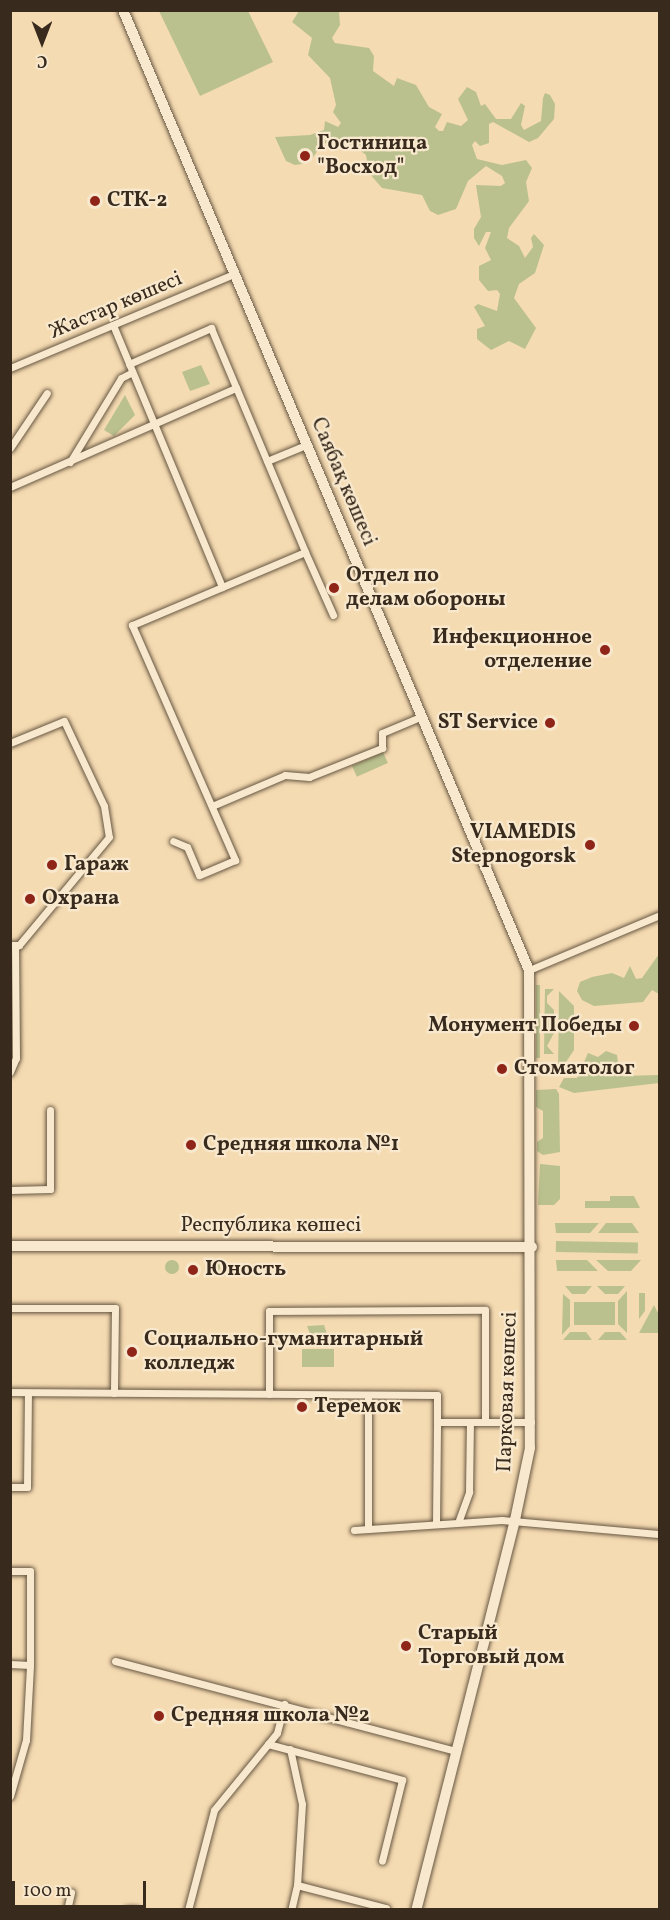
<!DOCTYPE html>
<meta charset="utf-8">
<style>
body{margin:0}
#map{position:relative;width:670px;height:1920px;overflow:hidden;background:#f5dbb2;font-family:Vollkorn,serif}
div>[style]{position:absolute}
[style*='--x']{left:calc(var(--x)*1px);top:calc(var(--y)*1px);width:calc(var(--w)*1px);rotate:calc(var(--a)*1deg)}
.green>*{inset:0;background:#bac18e;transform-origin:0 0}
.round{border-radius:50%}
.roads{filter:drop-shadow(0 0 2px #675742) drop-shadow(0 0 2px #675742)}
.street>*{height:7px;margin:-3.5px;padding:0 3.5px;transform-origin:3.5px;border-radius:3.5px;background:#f8e8cd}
.secondary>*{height:10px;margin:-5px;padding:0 5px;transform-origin:5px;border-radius:5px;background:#f8e8cd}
.dots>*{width:16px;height:16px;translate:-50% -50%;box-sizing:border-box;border:3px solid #f8e8cd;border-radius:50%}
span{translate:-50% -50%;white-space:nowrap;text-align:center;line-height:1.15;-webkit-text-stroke:4.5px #f8e8cd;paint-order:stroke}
.poi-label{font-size:21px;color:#382b1d;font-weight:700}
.left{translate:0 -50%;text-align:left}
.right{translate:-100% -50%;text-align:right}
.street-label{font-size:21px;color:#382b1d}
.frame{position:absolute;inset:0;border:12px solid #382b1d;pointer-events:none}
.north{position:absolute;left:12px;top:12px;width:60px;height:60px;-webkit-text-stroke:4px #f8e8cd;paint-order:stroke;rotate:180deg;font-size:16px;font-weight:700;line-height:24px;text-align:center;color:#382b1d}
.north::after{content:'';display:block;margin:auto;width:21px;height:27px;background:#382b1d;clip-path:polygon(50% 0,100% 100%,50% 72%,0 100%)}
.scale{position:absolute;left:12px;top:1881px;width:134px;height:27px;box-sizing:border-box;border:3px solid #382b1d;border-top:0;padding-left:8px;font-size:18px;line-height:21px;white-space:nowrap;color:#382b1d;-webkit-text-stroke:4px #f8e8cd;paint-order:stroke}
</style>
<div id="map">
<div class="green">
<div style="clip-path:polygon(159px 11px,248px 11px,273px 62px,200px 96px)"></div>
<div style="clip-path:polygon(299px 11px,339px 11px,340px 25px,332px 38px,335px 43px,369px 48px,374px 56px,373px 71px,394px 86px,397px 78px,416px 85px,429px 107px,442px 114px,435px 127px,439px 131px,443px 131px,447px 122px,461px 126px,468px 120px,458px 99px,467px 87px,476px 92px,481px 106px,485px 104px,496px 119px,511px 119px,521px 103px,525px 106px,521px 125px,524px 130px,541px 121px,543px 98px,545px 93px,550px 95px,555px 104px,554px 119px,538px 138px,529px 142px,493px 122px,489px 124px,489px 143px,480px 146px,475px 141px,472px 145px,477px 159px,502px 165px,526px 160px,532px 168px,526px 182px,529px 201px,509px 228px,507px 238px,519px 246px,525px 258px,533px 247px,531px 238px,534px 234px,544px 245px,535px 273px,519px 284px,514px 298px,536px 328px,525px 349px,509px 341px,491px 350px,477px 339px,477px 329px,485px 326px,474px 307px,478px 304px,497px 311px,500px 294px,497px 290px,488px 291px,479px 280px,479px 266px,491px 260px,485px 248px,491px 232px,486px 232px,479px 246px,474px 238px,474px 229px,481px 217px,476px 185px,501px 186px,505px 183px,502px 176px,486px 166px,468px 181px,456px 209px,438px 215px,430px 211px,422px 195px,382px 188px,369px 173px,366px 155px,355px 146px,323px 143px,309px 163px,295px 165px,286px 161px,275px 137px,310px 135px,324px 130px,325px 121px,338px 127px,341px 123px,333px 112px,336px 105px,330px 78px,308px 55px,312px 38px,292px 22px)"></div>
<div style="clip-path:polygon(201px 365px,210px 384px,190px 391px,182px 372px)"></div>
<div style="clip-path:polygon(125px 395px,135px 415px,114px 436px,104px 430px)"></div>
<div style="left:383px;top:752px;width:12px;height:34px;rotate:66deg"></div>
<div style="clip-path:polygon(659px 954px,659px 994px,652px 990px,643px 1002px,594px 1006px,582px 1000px,577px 991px,580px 982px,592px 977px,612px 973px,624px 978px,630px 966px,636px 979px,642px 978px)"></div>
<div style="left:536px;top:985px;width:4px;height:73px"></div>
<div style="clip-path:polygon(545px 989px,554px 989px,547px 996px,547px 1003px,554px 1010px,554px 1033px,547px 1046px,554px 1054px,544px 1054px)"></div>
<div style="clip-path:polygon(559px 991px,574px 1006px,574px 1050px,558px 1074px)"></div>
<div style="clip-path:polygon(606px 1051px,617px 1055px,620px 1076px,659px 1075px,659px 1083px,574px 1093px,559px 1087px,564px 1078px,577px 1078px,588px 1053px,598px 1057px)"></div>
<div style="clip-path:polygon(556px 1089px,559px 1094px,560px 1152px,543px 1155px,537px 1151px,537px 1142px,543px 1138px,543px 1111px,536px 1107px,536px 1090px)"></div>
<div style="clip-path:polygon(540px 1164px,560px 1166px,560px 1199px,554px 1205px,538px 1205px)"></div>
<div style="clip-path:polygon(610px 1196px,634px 1196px,640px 1208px,585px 1208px,585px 1201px,610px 1201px)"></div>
<div style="clip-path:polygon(555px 1223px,599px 1223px,590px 1233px,556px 1233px)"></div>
<div style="clip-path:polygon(606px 1223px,632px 1223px,639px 1233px,598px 1233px)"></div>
<div style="left:556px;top:1241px;width:82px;height:11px;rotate:1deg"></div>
<div class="round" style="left:206px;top:1260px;width:14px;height:14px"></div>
<div class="round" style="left:165px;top:1260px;width:14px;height:14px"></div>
<div style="clip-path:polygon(556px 1260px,587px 1260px,598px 1271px,557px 1271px)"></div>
<div style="clip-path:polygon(596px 1260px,641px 1260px,631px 1271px,608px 1271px)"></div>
<div style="clip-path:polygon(565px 1286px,592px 1286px,585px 1294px,572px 1294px)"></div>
<div style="clip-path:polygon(597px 1286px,625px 1286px,618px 1294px,605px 1294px)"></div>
<div style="clip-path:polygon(627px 1291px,627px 1333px,618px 1324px,618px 1301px)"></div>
<div style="clip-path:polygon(639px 1293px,645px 1293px,645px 1311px,639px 1319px)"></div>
<div style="clip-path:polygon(563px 1294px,570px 1300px,570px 1326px,562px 1335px)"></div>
<div style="left:574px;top:1302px;width:41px;height:23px"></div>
<div style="clip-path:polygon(654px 1305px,659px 1315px,659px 1333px,639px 1333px)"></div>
<div style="clip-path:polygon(324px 1325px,327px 1334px,310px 1334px,307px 1326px)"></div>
<div style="clip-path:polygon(570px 1332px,586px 1332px,592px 1340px,563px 1340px)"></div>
<div style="clip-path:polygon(605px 1332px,620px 1332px,627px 1340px,598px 1340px)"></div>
<div style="left:302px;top:1349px;width:32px;height:18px"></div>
</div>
<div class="roads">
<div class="street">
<div style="--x:113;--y:325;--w:284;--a:67.4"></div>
<div style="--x:129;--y:364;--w:90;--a:-23.7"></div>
<div style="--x:211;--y:328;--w:243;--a:67.2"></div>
<div style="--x:305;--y:552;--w:188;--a:157.1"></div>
<div style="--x:132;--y:625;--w:257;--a:66.3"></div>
<div style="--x:235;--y:860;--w:39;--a:157"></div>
<div style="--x:199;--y:875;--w:30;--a:-113"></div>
<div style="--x:187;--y:847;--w:15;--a:-157"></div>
<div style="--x:10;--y:368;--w:243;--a:-22.8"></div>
<div style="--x:10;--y:448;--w:66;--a:-56.1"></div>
<div style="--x:267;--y:461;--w:42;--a:-22.3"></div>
<div style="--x:70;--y:462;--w:98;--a:-58.7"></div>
<div style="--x:121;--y:378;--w:11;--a:-27"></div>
<div style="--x:10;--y:487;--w:247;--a:-23.7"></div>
<div style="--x:305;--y:552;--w:69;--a:66"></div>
<div style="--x:10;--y:743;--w:58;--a:-22.2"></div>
<div style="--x:64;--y:721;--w:94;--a:64.8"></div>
<div style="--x:104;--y:806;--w:31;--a:81"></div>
<div style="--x:109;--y:837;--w:141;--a:129.8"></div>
<div style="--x:19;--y:945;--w:9;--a:180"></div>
<div style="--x:212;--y:806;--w:79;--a:-23"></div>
<div style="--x:285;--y:775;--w:24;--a:5"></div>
<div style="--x:309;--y:777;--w:79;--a:-21.7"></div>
<div style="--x:382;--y:748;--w:15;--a:-90"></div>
<div style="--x:382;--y:733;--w:41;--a:-22.8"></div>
<div style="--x:529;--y:970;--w:142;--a:-22.8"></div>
<div style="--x:10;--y:1072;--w:15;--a:-67"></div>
<div style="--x:16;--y:1058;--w:113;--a:-90.5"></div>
<div style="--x:10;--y:1190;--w:40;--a:-1.4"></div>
<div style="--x:50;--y:1189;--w:79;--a:-90"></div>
<div style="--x:10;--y:1308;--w:105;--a:0"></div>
<div style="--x:115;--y:1308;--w:85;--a:90.7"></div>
<div style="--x:10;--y:1392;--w:427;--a:0.4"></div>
<div style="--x:437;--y:1395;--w:27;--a:90"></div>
<div style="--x:437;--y:1422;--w:94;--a:0"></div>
<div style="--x:269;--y:1394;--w:83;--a:-90"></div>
<div style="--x:269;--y:1311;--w:216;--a:-0.3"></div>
<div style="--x:485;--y:1310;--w:112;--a:90"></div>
<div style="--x:368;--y:1395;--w:134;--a:90"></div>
<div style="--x:10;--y:1487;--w:17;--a:0"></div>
<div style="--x:27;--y:1487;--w:94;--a:-89.4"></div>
<div style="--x:459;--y:1520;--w:30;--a:-70"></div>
<div style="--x:469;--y:1492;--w:70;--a:-89.2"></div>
<div style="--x:436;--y:1523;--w:101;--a:-89.4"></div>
<div style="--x:354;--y:1530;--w:148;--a:-3.9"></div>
<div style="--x:502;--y:1520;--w:159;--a:5.1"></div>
<div style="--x:10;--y:1571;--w:20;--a:0"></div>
<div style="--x:30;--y:1571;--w:94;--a:90"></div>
<div style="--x:30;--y:1665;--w:20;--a:-177"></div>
<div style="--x:115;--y:1661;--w:353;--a:14.8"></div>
<div style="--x:268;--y:1744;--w:14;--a:-51"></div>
<div style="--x:277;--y:1733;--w:30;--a:-76"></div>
<div style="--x:290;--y:1749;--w:56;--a:77.7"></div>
<div style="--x:302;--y:1804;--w:81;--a:93.5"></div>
<div style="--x:297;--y:1885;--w:26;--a:103"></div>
<div style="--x:10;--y:1796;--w:58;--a:-74.1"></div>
<div style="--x:26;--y:1740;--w:75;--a:-86.9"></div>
<div style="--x:297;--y:1885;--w:92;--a:14.5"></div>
<div style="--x:67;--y:1910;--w:18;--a:-77"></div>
<div style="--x:127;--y:1910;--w:9;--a:0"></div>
<div style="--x:188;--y:1910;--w:103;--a:-75.4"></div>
<div style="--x:214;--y:1810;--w:85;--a:-50.7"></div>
<div style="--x:268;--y:1744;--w:139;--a:15"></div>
<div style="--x:402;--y:1780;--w:83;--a:103.9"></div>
</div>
<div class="secondary">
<div style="--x:123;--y:10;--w:1042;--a:67.08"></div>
<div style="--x:529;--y:970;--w:478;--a:89.9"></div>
<div style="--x:530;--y:1448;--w:74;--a:101.8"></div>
<div style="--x:515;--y:1520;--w:402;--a:104.2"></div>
<div style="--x:10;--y:1246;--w:522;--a:0.11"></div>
</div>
</div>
<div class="dots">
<div style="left:305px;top:156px;background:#8f2418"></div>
<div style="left:95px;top:201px;background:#8f2418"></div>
<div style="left:334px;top:588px;background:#8f2418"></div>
<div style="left:605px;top:650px;background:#8f2418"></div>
<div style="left:550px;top:723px;background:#8f2418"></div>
<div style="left:590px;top:845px;background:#8f2418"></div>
<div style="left:52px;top:865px;background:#8f2418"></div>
<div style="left:30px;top:899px;background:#8f2418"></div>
<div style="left:634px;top:1026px;background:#8f2418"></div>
<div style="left:502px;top:1069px;background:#8f2418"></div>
<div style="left:191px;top:1145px;background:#8f2418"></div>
<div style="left:193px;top:1270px;background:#8f2418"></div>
<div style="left:132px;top:1352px;background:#8f2418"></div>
<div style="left:302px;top:1407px;background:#8f2418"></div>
<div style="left:406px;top:1646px;background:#8f2418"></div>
<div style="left:159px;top:1716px;background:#8f2418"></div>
</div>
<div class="poi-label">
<span class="left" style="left:317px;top:156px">Гостиница<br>"Восход"</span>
<span class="left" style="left:107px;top:201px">СТК-2</span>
<span class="left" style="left:346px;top:588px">Отдел по<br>делам обороны</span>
<span class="right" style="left:592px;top:650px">Инфекционное<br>отделение</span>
<span class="right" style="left:538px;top:723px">ST Service</span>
<span class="right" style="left:576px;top:845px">VIAMEDIS<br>Stepnogorsk</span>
<span class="left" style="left:64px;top:865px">Гараж</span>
<span class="left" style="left:42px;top:899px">Охрана</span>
<span class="right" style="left:622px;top:1026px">Монумент Победы</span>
<span class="left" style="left:514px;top:1069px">Стоматолог</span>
<span class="left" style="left:203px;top:1145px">Средняя школа №1</span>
<span class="left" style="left:205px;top:1270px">Юность</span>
<span class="left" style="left:144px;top:1352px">Социально-гуманитарный<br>колледж</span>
<span class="left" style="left:314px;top:1407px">Теремок</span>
<span class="left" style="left:418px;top:1646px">Старый<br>Торговый дом</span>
<span class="left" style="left:171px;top:1716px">Средняя школа №2</span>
</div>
<div class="street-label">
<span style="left:116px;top:306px;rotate:-23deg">Жастар көшесі</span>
<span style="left:343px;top:482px;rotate:67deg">Саябақ көшесі</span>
<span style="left:271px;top:1226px">Республика көшесі</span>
<span style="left:508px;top:1392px;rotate:-88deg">Парковая көшесі</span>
</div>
<div class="frame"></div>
<div class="north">С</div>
<div class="scale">100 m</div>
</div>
